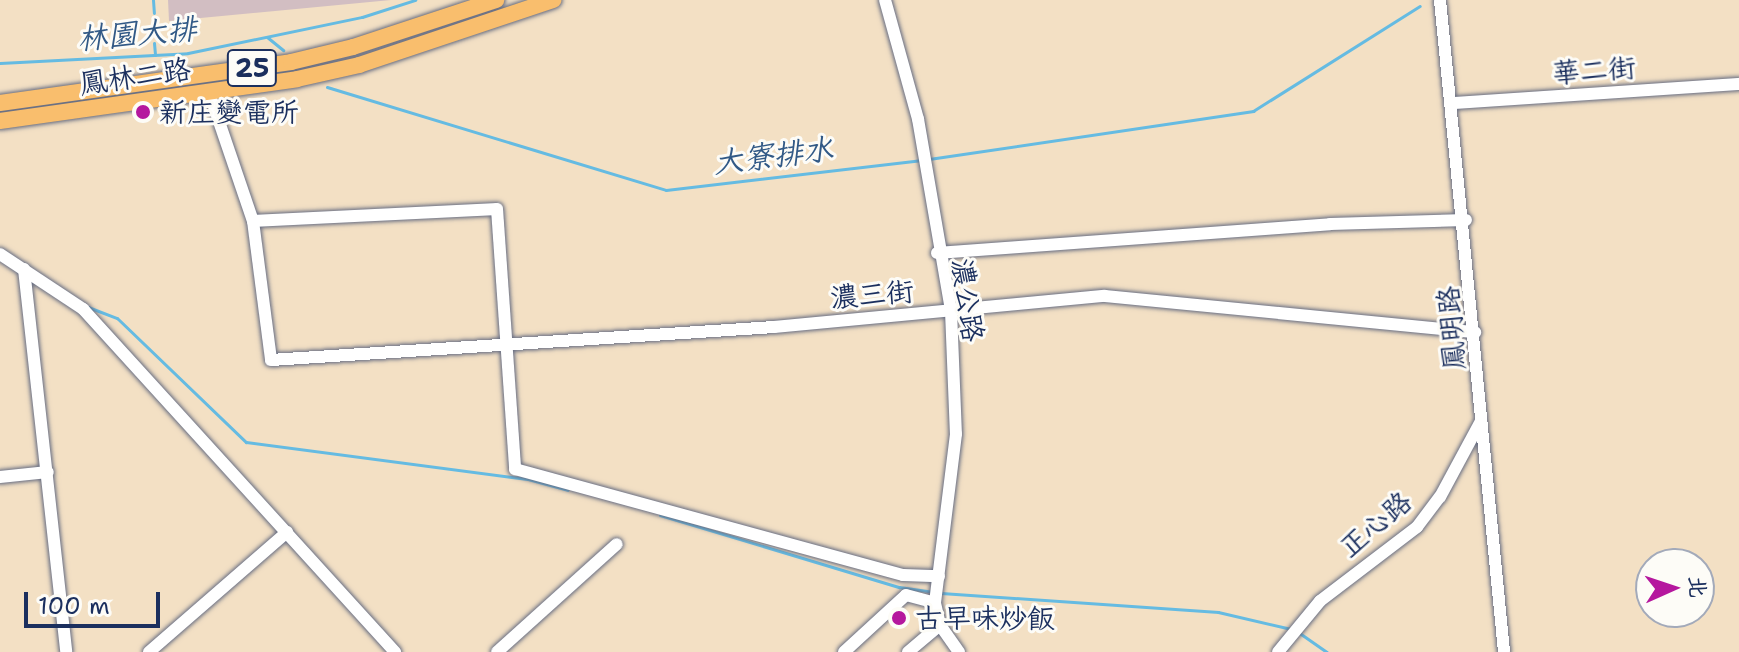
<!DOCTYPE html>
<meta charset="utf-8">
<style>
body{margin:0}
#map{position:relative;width:1739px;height:652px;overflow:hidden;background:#f3e0c4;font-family:"Shantell Sans","LXGW WenKai TC",sans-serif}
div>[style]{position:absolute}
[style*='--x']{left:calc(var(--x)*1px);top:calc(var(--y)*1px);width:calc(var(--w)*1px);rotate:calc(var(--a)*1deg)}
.industrial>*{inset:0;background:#d2bec2}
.stream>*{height:3px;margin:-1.5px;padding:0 1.5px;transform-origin:1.5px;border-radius:1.5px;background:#65bbe2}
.roads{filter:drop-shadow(0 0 2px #676d82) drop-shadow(0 0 2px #676d82)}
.minor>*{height:12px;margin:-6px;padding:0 6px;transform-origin:6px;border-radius:6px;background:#fff}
.major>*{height:16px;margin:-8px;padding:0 8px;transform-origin:8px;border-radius:8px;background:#f9be6d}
.dots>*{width:22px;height:22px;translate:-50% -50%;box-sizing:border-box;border:4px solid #fdfcf7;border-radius:50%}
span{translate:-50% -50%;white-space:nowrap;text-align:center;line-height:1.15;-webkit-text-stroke:6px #fdfcf7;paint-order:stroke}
.shield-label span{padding:2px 6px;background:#fdfcf7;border:2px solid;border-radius:6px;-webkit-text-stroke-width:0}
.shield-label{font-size:26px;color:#1b2f5e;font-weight:700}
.street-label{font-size:28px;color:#1b2f5e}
.poi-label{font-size:28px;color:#1b2f5e}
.left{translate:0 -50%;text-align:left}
.water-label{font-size:30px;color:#315986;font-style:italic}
.north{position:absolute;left:1635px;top:548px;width:80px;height:80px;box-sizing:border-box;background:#fdfcf7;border:2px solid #a3aaba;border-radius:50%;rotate:87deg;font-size:22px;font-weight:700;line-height:32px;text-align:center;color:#1b2f5e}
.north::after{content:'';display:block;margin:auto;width:28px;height:36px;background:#b5179e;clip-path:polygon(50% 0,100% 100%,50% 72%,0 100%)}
.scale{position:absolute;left:24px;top:592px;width:136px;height:36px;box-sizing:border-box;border:4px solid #1b2f5e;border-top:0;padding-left:10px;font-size:24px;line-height:28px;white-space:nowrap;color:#1b2f5e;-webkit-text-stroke:6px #fdfcf7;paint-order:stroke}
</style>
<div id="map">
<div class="industrial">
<div style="clip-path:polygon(168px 0,391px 0,169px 21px)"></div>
</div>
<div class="stream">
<div style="--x:153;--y:0;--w:13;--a:86"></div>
<div style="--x:267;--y:37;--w:21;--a:39"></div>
<div style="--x:154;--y:43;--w:12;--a:85"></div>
<div style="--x:0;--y:63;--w:188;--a:-3"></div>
<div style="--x:188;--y:53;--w:178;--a:-11.7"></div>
<div style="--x:362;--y:17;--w:56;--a:-17.8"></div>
<div style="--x:327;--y:87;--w:354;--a:16.9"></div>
<div style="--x:666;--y:190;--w:258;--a:-6.7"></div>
<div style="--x:929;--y:159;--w:328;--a:-8.4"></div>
<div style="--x:1253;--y:111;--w:197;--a:-32.2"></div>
<div style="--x:88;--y:307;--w:31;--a:21"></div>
<div style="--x:117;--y:318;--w:179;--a:43.9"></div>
<div style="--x:246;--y:442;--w:284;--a:7.5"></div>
<div style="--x:528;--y:479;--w:41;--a:15.4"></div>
<div style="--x:660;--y:515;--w:250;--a:16.8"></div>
<div style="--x:899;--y:587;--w:35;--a:8"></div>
<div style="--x:941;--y:593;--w:278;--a:3.9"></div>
<div style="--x:1218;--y:612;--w:75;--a:13.1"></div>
<div style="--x:1298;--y:632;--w:35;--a:35"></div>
</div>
<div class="roads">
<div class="minor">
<div style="--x:885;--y:0;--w:123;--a:74.5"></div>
<div style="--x:918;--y:119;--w:195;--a:80.2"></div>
<div style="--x:951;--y:311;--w:123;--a:87.7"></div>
<div style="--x:956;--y:434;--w:170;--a:97.1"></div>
<div style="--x:935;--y:603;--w:23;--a:77"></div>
<div style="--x:940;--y:625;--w:33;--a:55"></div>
<div style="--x:1440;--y:0;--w:655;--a:84.39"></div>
<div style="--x:209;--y:92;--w:136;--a:71.2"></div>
<div style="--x:253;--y:221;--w:244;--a:-2.8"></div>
<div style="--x:497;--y:209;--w:261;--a:86"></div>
<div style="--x:515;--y:469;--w:402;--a:15.3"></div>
<div style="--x:903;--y:575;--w:36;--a:2"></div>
<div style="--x:1453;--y:103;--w:287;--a:-3.8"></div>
<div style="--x:253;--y:221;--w:140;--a:82.6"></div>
<div style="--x:271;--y:360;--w:504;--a:-3.75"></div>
<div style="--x:774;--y:327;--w:332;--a:-5.4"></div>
<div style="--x:1105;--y:296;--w:372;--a:5.6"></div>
<div style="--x:937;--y:253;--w:394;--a:-4.2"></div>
<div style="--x:1330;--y:224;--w:136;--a:-1.7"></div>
<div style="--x:0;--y:254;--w:100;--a:33.5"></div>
<div style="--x:83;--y:309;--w:464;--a:47.7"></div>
<div style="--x:24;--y:269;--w:385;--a:83.7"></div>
<div style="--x:0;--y:477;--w:48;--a:-5.9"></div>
<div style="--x:149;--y:652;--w:183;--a:-41"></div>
<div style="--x:497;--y:652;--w:161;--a:-42"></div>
<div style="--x:844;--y:652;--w:84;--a:-42.6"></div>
<div style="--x:906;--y:595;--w:30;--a:15"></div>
<div style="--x:908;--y:652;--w:42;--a:-40.2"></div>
<div style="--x:1278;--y:652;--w:66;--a:-50.5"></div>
<div style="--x:1320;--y:601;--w:122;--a:-37.3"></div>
<div style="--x:1417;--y:527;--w:38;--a:-53"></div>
<div style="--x:1440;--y:497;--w:86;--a:-61.7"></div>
</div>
<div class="major">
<div style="--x:0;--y:103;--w:294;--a:-8"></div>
<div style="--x:291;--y:62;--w:64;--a:-13.6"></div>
<div style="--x:353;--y:47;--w:151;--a:-18.2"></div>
<div style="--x:0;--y:121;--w:300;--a:-8"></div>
<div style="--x:297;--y:79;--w:64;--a:-12.7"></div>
<div style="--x:359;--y:65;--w:205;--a:-18.5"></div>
</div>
</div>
<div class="dots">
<div style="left:143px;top:112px;background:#b5179e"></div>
<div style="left:899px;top:618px;background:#b5179e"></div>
</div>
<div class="shield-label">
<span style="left:252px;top:68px">25</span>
</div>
<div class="street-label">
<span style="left:1594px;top:70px;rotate:-4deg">華二街</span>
<span style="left:135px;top:76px;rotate:-8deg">鳳林二路</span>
<span style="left:872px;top:294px;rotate:-5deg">濃三街</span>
<span style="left:968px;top:300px;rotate:82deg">濃公路</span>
<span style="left:1451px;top:328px;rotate:-95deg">鳳明路</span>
<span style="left:1375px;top:524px;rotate:-40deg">正心路</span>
</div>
<div class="poi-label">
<span class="left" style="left:159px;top:112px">新庄變電所</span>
<span class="left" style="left:915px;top:618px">古早味炒飯</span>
</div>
<div class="water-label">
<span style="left:137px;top:34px;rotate:-5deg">林園大排</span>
<span style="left:773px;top:156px;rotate:-7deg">大寮排水</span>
</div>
<div class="north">北</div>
<div class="scale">100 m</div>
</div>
